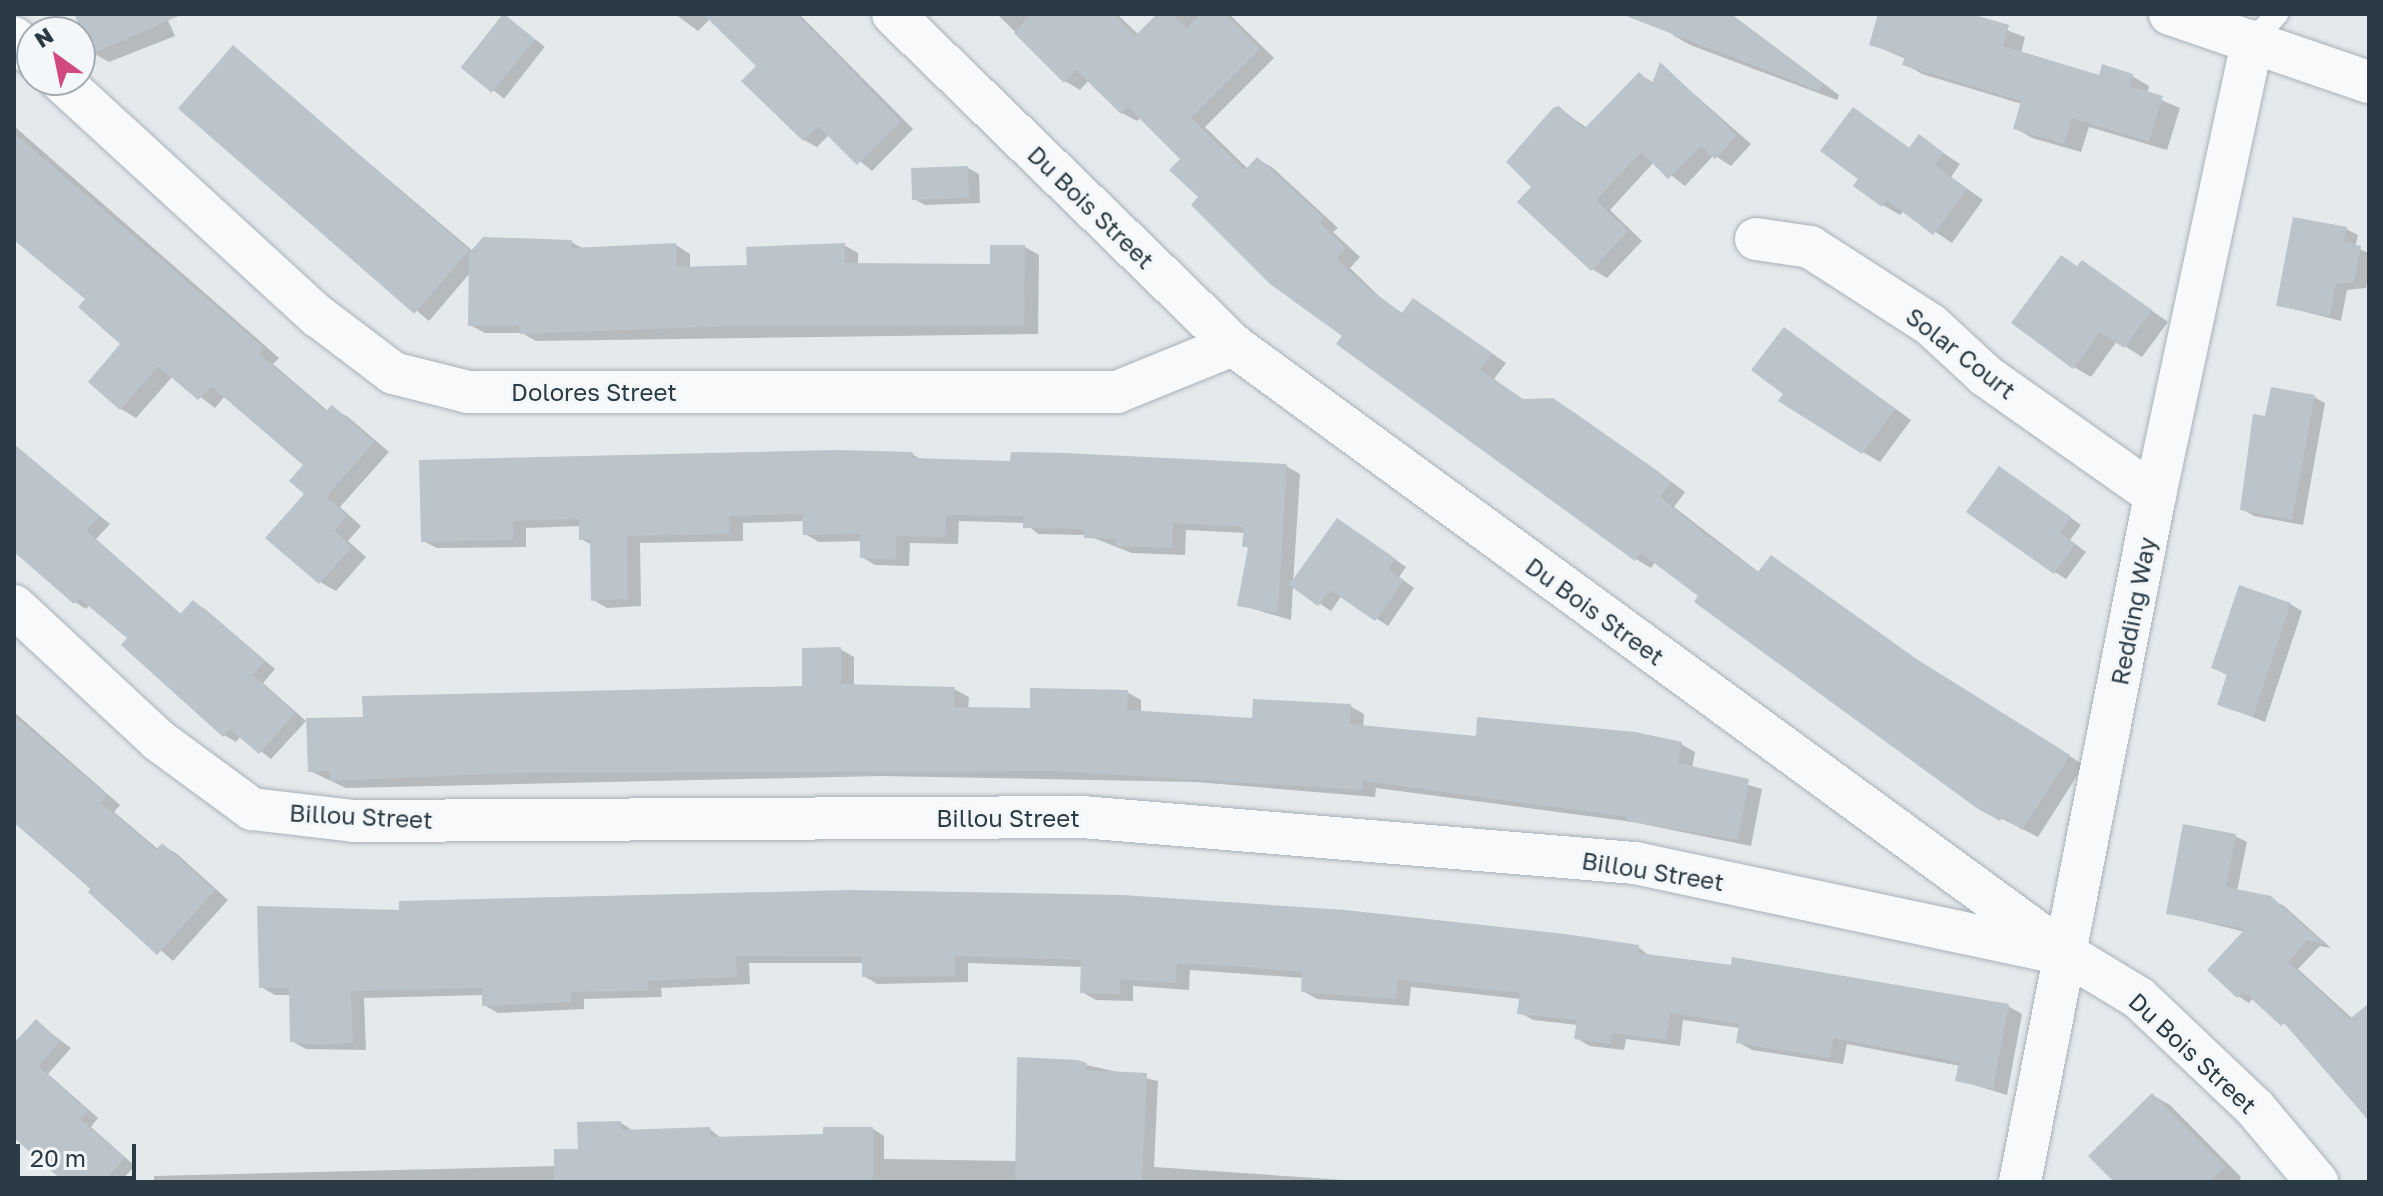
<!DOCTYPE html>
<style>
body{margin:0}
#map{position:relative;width:2383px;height:1196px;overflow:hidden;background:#e4e9ec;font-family:"Golos Text",sans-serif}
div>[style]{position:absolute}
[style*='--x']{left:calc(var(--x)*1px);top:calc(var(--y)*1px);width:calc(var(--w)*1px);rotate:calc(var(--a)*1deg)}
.shadow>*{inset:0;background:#0003;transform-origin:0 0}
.building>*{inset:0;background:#bbc4ca;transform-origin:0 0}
.roads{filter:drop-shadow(0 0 2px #a9b1b7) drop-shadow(0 0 2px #a9b1b7)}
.lane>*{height:22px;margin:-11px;padding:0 11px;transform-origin:11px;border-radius:11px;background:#f7f9fa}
.street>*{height:42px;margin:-21px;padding:0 21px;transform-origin:21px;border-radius:21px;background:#f7f9fa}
span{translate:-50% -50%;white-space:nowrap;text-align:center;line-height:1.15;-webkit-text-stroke:6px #f4f7f9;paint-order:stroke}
.street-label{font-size:24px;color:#2b3b45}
.frame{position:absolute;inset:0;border:16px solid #2b3b45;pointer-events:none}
.north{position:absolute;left:16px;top:16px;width:80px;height:80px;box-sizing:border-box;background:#f4f7f9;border:2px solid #a4acb1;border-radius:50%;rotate:327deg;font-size:22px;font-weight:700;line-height:32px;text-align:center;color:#2b3b45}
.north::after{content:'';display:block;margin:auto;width:28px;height:36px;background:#d04980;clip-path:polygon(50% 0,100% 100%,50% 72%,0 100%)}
.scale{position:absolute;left:16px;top:1144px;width:120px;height:36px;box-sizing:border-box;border:4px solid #2b3b45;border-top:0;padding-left:10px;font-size:24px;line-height:28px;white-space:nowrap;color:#2b3b45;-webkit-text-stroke:6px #f4f7f9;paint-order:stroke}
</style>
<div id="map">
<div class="shadow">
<div style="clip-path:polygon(76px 14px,176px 14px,167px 18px,175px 36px,109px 62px,93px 53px)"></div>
<div style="left:503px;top:14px;width:53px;height:66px;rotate:38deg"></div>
<div style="clip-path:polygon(675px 14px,799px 14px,913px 129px,872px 171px,829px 135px,817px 147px,804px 140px,759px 66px,710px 19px,698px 31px)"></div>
<div style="clip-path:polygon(997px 14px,1117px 14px,1139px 35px,1160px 14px,1229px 14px,1274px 58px,1205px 127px,1248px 169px,1258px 159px,1273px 168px,1338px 228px,1333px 232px,1360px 257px,1350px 268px,1381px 298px,1403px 314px,1428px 309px,1506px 363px,1494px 379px,1525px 401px,1569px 409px,1656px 470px,1685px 492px,1674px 507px,1760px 573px,1786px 566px,1930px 669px,2084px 765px,2038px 837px,1979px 807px,1655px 562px,1651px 568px,1636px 559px,1344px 336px,1200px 197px,1182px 159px,1141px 117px,1137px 121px,1122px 113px,1089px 80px,1080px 90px,1065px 81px)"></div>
<div style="clip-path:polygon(1680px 14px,1731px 14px,1839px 95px,1837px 100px,1690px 45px,1673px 35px)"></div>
<div style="clip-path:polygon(1880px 14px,1964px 14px,2025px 37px,2021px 53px,2100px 78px,2132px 76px,2149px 86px,2147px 94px,2180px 108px,2167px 150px,2089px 127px,2081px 152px,2032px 138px,2015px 128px,2022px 104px,1922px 74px,1905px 64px,1906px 59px,1871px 44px)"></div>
<div style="clip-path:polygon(233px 48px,473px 251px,571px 242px,584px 249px,676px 245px,690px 254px,690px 269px,749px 267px,844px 245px,858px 253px,858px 265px,992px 266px,1025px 247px,1039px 255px,1038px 334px,536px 341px,522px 333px,485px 333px,470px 325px,470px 273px,429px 321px,181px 108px)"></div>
<div style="clip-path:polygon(1661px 65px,1751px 144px,1731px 166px,1714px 155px,1685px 186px,1654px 162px,1610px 210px,1642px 241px,1607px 278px,1592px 269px,1534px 187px,1559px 108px,1587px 128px,1639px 74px,1654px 83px)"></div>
<div style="clip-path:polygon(1854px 109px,1911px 149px,1919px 137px,1960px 164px,1951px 177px,1983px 200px,1952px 243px,1904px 211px,1900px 215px,1883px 205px,1861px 179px)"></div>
<div style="clip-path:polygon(14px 126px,279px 358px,273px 364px,329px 412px,333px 408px,348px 417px,389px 452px,340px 507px,361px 526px,348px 541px,366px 557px,336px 591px,320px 582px,306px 465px,225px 396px,215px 408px,173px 376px,136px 418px,121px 409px,123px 344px,88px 299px,14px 237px)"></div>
<div style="clip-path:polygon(968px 168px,979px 174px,980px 203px,925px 205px,914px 199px)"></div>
<div style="clip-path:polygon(2346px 229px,2358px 235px,2355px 247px,2369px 253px,2369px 270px,2366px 288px,2347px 290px,2341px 321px,2278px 305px)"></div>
<div style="clip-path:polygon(2082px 262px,2168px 322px,2142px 357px,2117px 341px,2091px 377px,2074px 367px)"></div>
<div style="clip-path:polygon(1785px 329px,1911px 420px,1880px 462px,1863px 452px)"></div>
<div style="clip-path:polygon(2314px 397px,2325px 403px,2303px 525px,2254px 516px,2242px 509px,2267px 419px)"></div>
<div style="clip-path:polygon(912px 454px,924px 461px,1286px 466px,1300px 474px,1293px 584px,1349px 527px,1406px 567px,1399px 577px,1414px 588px,1388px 626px,1342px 595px,1331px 611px,1293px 586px,1291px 620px,1240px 605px,1250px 549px,1245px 546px,1246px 533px,1186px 530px,1185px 555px,1132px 553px,1086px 535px,1038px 534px,1025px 523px,959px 521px,958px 544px,910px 543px,909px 566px,875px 565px,862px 557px,862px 541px,819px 542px,805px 534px,805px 521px,743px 523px,743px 541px,640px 543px,641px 606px,607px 608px,593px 600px,592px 545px,581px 539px,581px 526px,526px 528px,526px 547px,437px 548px,423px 541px,422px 462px)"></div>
<div style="clip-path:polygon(27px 457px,110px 524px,96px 539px,182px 615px,193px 602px,205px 609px,275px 669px,263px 683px,306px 721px,271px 759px,241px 736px,236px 742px,224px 735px,130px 638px,90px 604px,86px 609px,75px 602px,14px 550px,14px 466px)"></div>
<div style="clip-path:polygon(2011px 475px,2081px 525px,2070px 540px,2086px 552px,2066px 579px,2055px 572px)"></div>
<div style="clip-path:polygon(2290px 604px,2302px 611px,2265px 722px,2220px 704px,2229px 676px,2213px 668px)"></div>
<div style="clip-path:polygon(840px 649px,854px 657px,854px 687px,954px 689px,969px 697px,968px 709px,1032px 710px,1127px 692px,1141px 700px,1141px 713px,1254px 720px,1350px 706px,1364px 714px,1363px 728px,1477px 739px,1681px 744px,1695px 752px,1692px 768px,1762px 789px,1751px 846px,1633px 822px,1376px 788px,1375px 797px,1196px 782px,880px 776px,346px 788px,310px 771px,365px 719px,804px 688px)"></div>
<div style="clip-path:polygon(14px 712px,120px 805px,114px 812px,159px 850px,162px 845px,177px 854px,228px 900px,173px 961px,14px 822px)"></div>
<div style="clip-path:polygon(2235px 836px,2247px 842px,2237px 891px,2283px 905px,2331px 948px,2320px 946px,2298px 969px,2353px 1019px,2369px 1006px,2369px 1118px,2294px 1031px,2253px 998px,2249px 1003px,2238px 996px,2245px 932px,2168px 913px)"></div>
<div style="clip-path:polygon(259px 908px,1638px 947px,1651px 957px,2008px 1006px,2022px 1014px,2007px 1095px,1958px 1080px,1960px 1066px,1847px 1044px,1843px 1064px,1752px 1050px,1738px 1042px,1740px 1028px,1683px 1020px,1680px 1046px,1626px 1039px,1624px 1050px,1590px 1046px,1576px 1038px,1578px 1025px,1533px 1020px,1519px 1012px,1521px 999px,1411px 987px,1409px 1006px,1317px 999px,1303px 991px,1304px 978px,1190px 970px,1189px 990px,1133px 986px,1133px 1001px,1096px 1000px,1082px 992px,1083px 967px,968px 963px,968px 982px,877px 984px,864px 976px,864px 963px,749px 963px,750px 984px,661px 988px,662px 997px,584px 999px,584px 1009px,498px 1013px,484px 1005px,484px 995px,364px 998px,366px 1050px,306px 1049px,292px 1041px,291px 995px,275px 995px,261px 987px)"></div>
<div style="clip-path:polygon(36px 1022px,71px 1048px,48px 1074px,98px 1118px,91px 1127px,135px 1166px,120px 1182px,66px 1182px,14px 1136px,14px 1046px)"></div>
<div style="clip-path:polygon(1086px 1065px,1158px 1081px,1154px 1167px,1374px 1182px,154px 1182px,154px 1176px,556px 1166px,621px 1123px,632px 1130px,710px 1129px,722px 1139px,825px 1136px,873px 1129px,884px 1136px,884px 1159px,1017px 1161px)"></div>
<div style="clip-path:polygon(2152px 1095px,2170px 1105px,2241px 1177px,2239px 1182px,2117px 1182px)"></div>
</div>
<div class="building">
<div style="clip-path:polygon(74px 14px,183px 14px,92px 54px)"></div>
<div style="left:504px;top:14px;width:40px;height:69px;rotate:39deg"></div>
<div style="clip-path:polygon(703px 14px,796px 14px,901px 121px,857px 165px,818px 126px,803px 141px,741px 81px,756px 66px)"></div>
<div style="clip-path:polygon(1031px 14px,1113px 14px,1135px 36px,1157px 14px,1172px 14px,1186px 28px,1200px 14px,1225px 14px,1260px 49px,1191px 118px,1245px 170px,1257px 157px,1324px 218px,1320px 223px,1346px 248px,1336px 259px,1366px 287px,1402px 313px,1413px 298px,1492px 353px,1480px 370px,1523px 399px,1553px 398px,1640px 459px,1671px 482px,1660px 497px,1704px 533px,1758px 572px,1771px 555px,1915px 658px,2070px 755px,2022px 830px,2004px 817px,2000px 821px,1978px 809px,1694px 602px,1698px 596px,1641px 553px,1635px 561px,1336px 344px,1342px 336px,1270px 284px,1191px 205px,1198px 197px,1169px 170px,1180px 159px,1128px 107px,1121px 114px,1076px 70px,1064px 83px,1014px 33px)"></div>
<div style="clip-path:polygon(1621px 14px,1730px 14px,1823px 84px,1819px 91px)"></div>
<div style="clip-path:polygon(1878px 14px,1971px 14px,2009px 25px,2003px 46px,2099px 75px,2102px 64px,2133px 74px,2130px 86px,2163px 96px,2149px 142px,2072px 118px,2064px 144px,2013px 129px,2021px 101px,1902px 65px,1905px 56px,1869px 45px)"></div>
<div style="left:233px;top:45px;width:313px;height:84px;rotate:41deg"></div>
<div style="clip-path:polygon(1660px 62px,1737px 135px,1715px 159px,1701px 146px,1668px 179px,1641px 152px,1596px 200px,1628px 231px,1591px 271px,1517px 202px,1531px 187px,1506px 162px,1553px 108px,1559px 106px,1584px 129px,1639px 72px,1652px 84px)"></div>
<div style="clip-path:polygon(1853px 107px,1909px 148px,1919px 134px,1944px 153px,1935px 165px,1967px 189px,1933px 235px,1887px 200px,1882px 207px,1853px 186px,1858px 179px,1820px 151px)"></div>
<div style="clip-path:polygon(14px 133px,264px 348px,259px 354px,326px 411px,332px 405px,374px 442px,326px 497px,347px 515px,334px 531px,352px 547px,319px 584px,265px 538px,304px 494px,289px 481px,303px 465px,211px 386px,198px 400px,158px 366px,120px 410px,88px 382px,120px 344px,78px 307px,85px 299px,14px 240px)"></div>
<div style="left:968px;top:166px;width:32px;height:57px;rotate:88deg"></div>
<div style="clip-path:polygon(2293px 217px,2347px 227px,2344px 242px,2361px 246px,2354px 282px,2336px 284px,2330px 316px,2276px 306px)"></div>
<div style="clip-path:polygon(483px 237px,572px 240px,572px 248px,676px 243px,677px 267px,747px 265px,746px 247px,845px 243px,845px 263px,990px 264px,990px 245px,1025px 245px,1024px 326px,732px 326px,520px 334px,519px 326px,468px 326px,469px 253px)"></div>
<div style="clip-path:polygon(2061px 255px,2077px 266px,2082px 260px,2152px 310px,2124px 348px,2100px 332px,2073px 369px,2011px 323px)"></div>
<div style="clip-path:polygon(1784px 327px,1895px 409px,1862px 454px,1778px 401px,1783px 394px,1751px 370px)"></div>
<div style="clip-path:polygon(2271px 387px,2315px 395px,2292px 520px,2240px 510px,2253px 414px,2265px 416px)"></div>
<div style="clip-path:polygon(14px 444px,100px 516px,86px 531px,180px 614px,193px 600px,265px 661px,253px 675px,295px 713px,259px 754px,230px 729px,223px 737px,121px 645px,127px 638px,79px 598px,74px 604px,14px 552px)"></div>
<div style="clip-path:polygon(837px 450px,913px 452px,912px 458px,1010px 461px,1011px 452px,1065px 453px,1287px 464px,1278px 613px,1237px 606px,1248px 547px,1242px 547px,1244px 527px,1173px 523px,1172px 548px,1116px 546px,1117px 539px,1084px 538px,1084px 529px,1023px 528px,1023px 516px,946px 515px,945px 537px,896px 536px,896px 560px,860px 558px,860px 534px,803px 535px,802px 514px,729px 516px,730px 534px,627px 536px,628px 599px,591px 601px,590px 539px,579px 540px,579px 519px,513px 521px,513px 540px,421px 542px,419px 460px)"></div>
<div style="clip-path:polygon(1999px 466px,2071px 517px,2060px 532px,2075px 544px,2054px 574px,1966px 512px)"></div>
<div style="clip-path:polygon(1337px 518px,1396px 559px,1388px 569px,1404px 580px,1375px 621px,1330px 590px,1318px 606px,1289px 585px)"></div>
<div style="clip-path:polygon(2239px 585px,2291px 603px,2253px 717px,2217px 705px,2227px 674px,2211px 668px)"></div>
<div style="clip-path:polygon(841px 647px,841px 684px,955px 687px,954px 707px,1030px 708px,1030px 688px,1128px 690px,1127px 710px,1252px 718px,1253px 699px,1351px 704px,1349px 724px,1476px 736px,1477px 717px,1635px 732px,1682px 742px,1678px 763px,1749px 779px,1738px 840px,1626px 821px,1627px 817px,1363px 781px,1362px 790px,1054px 771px,517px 773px,330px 781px,330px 771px,308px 772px,306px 718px,363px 717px,362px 696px,802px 686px,802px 648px)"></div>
<div style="clip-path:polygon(14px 716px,107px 795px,101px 803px,156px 850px,162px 843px,215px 890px,157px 955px,88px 892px,91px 888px,14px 823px)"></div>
<div style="clip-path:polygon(2183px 824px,2236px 834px,2226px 887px,2271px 896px,2324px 944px,2307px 940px,2288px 962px,2350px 1019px,2369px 1003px,2369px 1121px,2284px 1023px,2281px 1026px,2243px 991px,2237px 998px,2207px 970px,2245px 929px,2166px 914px)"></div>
<div style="clip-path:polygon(850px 890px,1122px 895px,1345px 910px,1565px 934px,1639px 945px,1638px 953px,1731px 965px,1732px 957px,2009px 1004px,1993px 1089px,1955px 1081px,1959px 1062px,1833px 1038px,1830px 1058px,1736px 1043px,1739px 1024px,1670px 1013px,1666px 1040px,1612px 1033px,1611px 1044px,1574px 1039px,1577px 1020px,1517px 1014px,1520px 993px,1398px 980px,1396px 999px,1301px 992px,1302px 972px,1246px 967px,1177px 963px,1176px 983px,1120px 979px,1120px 994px,1080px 993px,1081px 960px,955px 956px,955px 976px,862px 977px,862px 957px,736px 956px,737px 977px,648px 981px,648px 991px,571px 992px,571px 1002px,482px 1006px,482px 988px,351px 991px,353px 1043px,316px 1045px,290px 1042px,289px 988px,259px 988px,257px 906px,399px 910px,399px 901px)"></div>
<div style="clip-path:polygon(36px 1019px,60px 1041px,38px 1066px,88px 1111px,80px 1119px,125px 1158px,103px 1182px,64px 1182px,14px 1138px,14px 1043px)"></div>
<div style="clip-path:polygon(1017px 1057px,1078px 1060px,1087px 1063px,1086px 1070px,1147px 1073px,1142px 1182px,1015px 1182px)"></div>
<div style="clip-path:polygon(2152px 1093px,2225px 1166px,2209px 1182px,2114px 1182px,2088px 1156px)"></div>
<div style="clip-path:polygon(621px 1121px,622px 1130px,710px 1127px,711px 1137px,823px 1134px,823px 1127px,873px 1127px,873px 1182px,554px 1182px,554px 1149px,578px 1149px,577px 1122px)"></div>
</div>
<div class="roads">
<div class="lane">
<div style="--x:2252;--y:41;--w:37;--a:-47"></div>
</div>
<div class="street">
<div style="--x:893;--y:14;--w:475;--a:44.2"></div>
<div style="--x:1233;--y:345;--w:1034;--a:36.15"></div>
<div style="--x:2068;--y:955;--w:83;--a:31.2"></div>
<div style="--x:2139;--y:998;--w:160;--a:43.5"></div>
<div style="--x:2255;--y:1108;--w:97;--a:50"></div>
<div style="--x:2170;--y:14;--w:210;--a:18.9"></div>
<div style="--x:14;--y:38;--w:25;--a:43"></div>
<div style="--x:60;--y:80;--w:350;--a:42.5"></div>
<div style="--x:318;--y:316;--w:94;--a:37.2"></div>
<div style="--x:393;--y:373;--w:77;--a:14.2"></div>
<div style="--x:468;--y:392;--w:649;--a:0"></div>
<div style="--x:1117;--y:392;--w:125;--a:-22.1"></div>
<div style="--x:1756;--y:239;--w:55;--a:8.4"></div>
<div style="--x:1810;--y:247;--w:144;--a:32.8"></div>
<div style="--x:1931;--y:325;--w:75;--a:42.8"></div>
<div style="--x:1986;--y:376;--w:207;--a:35.2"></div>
<div style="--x:14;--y:606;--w:197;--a:42.9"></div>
<div style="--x:158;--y:740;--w:117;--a:36.3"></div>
<div style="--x:252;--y:809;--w:103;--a:6.7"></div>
<div style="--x:354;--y:821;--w:728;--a:-0.31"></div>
<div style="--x:1082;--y:817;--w:555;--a:4.76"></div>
<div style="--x:1635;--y:863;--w:443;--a:12"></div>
<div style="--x:2020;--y:1182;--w:700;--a:-78.88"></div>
<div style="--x:2155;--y:495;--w:464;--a:-77.9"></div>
</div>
</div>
<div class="street-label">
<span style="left:1091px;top:207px;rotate:44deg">Du Bois Street</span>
<span style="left:1961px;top:353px;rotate:38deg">Solar Court</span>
<span style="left:594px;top:392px">Dolores Street</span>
<span style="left:1595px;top:611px;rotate:36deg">Du Bois Street</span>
<span style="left:2133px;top:611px;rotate:-79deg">Redding Way</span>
<span style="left:361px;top:816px;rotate:3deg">Billou Street</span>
<span style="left:1008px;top:818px">Billou Street</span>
<span style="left:1653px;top:871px;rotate:9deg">Billou Street</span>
<span style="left:2193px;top:1053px;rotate:43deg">Du Bois Street</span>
</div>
<div class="frame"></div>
<div class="north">N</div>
<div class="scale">20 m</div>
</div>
